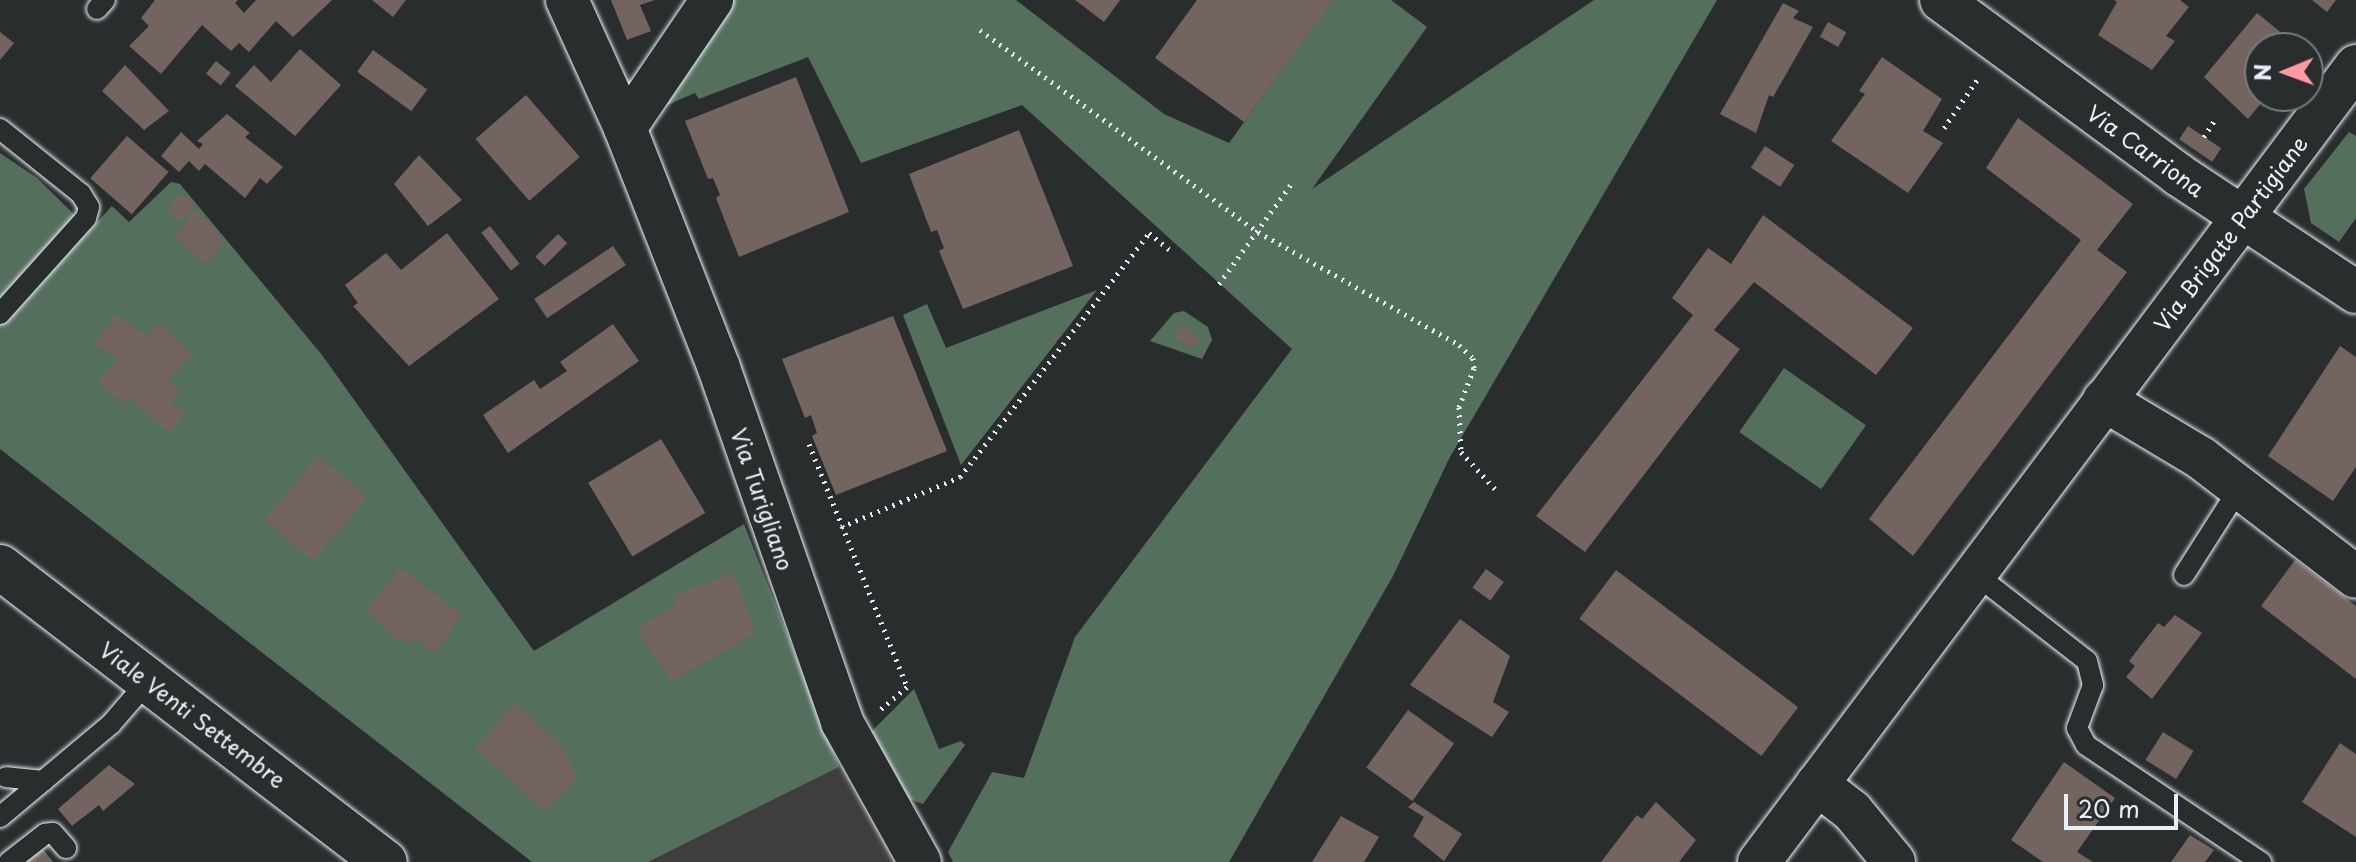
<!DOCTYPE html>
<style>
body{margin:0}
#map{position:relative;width:2356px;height:862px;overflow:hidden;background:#2a2d2e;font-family:"Playpen Sans",sans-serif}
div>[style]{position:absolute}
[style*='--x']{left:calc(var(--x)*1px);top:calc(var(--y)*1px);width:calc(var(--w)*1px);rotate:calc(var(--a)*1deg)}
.built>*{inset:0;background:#403e3d}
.green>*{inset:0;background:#556f5d;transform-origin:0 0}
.building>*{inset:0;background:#736460;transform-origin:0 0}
.path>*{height:5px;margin-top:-2.5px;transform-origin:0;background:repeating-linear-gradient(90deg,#e8f1f8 0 2px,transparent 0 8px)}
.roads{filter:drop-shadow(0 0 2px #e8f1f8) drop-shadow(0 0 2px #e8f1f8)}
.service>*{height:20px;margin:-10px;padding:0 10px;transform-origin:10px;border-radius:10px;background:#2a2d2e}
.minor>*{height:42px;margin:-21px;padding:0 21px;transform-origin:21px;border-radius:21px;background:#2a2d2e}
.secondary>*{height:44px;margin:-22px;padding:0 22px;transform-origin:22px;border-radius:22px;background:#2a2d2e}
span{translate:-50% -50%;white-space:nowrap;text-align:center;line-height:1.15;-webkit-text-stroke:8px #2a2d2e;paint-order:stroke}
.street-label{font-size:22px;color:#e8f1f8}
.north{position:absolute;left:2244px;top:32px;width:80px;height:80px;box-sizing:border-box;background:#2a2d2e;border:2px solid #767b7f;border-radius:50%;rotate:269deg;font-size:22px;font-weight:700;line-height:32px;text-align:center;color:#e8f1f8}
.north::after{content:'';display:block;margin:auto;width:28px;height:36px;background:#ff9aa2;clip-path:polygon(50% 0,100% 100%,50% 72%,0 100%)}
.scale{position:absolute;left:2064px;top:794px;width:114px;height:36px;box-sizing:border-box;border:4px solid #e8f1f8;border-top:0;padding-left:10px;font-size:24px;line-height:28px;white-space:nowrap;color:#e8f1f8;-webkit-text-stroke:6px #2a2d2e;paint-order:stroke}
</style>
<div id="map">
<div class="built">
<div style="clip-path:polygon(839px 767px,893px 862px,648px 862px)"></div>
</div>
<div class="green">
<div style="clip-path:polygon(722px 0,1016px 0,1164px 114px,1229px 143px,1332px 0,1391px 0,1427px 27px,1312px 189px,1594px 0,1717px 0,1450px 457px,1393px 576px,1229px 862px,953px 862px,948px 852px,992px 772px,1024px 778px,1075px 637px,1292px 349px,1022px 105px,861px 163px,808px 57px,699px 99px,695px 93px,649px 113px)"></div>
<div style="clip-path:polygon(2349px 132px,2356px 136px,2356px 218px,2339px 242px,2311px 223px,2304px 189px)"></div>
<div style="clip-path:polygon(0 153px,37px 178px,90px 230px,112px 206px,129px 222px,171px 182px,180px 184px,322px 355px,534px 651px,744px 524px,839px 767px,648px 862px,532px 862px,0 449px)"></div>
<div style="clip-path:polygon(1097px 290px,961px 465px,903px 315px,927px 304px,946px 348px)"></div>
<div style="clip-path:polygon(1184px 311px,1208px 327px,1212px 340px,1202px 359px,1150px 341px,1174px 313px)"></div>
<div style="left:1784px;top:368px;width:100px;height:78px;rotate:35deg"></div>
<div style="clip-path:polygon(914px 689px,939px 749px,961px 741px,965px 745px,923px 804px,903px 797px,865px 738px)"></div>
</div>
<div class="building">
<div style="clip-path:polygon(155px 0,238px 0,235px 3px,244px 13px,256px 0,332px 0,293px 37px,276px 21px,249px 52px,239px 43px,231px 51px,202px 25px,161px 74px,129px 46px,149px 26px,141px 18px)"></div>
<div style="clip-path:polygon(372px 0,406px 0,393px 17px)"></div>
<div style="clip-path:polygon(611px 0,655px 0,640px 5px,651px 31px,627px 40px)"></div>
<div style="clip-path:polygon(1075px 0,1120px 0,1104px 22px)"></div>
<div style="clip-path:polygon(1197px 0,1333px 0,1244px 122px,1155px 58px)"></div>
<div style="clip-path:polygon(2114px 0,2180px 0,2189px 7px,2166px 36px,2175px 41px,2152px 70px,2098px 35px,2117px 2px)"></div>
<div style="clip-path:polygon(2312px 0,2336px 0,2327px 12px)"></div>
<div style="clip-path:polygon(1783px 3px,1799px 11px,1793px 18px,1813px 27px,1773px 97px,1769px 95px,1756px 133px,1720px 114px)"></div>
<div style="clip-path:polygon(2257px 13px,2300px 48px,2260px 48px,2260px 96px,2267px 96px,2248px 119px,2204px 77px)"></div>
<div style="left:1828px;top:22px;width:21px;height:17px;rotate:29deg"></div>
<div style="clip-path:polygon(0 32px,14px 43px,0 60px)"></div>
<div style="clip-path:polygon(300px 49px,341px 85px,295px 136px,235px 86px,254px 65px,271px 82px)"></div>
<div style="left:373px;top:50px;width:67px;height:27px;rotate:36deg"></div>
<div style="clip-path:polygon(1882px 57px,1942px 99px,1923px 131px,1943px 143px,1908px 193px,1831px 141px,1865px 94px,1859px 91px)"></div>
<div style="left:216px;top:61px;width:19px;height:16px;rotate:39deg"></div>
<div style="clip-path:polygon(125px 65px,169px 111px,144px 130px,102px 91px)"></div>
<div style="clip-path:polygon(796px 77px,849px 212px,739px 257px,716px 198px,720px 195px,713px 178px,708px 179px,685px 121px)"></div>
<div style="left:526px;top:95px;width:82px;height:67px;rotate:49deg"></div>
<div style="clip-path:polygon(227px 114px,250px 133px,245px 137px,283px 167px,267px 184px,260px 178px,245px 198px,205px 164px,199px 171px,189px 161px,179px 172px,161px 156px,181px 132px,199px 149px,203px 144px,197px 141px)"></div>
<div style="clip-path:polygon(2018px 118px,2133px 204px,2097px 250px,2127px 272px,1913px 556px,1869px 519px,2081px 240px,1986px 168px)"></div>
<div style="left:2188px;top:126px;width:40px;height:16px;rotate:34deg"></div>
<div style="clip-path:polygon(1019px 130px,1073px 266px,963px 309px,939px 251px,944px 248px,937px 230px,931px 232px,909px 174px)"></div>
<div style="left:127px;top:136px;width:55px;height:56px;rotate:41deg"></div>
<div style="left:1765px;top:146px;width:35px;height:26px;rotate:33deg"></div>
<div style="clip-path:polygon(419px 155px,462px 200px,428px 226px,394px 184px)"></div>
<div style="left:181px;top:193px;width:18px;height:22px;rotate:38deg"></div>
<div style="clip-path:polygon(196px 209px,225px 241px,207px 264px,174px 238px)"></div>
<div style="clip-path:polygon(1763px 215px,1913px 328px,1876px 375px,1754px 282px,1714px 330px,1740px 349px,1585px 552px,1536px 516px,1693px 315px,1672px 298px,1708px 248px,1731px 264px)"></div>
<div style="left:490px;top:226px;width:48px;height:11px;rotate:52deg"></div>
<div style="clip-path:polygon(447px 233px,499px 299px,409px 366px,353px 306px,358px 303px,345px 285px,386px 253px,401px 270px)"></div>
<div style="left:558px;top:234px;width:13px;height:32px;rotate:45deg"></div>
<div style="left:613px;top:246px;width:23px;height:95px;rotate:56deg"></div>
<div style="clip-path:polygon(117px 314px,146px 337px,158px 322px,192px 353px,168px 381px,181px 391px,170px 403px,185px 413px,170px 433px,129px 398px,124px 404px,98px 381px,118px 360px,94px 343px)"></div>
<div style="clip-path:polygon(893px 316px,947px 451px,836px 495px,812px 436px,817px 433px,811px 415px,805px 418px,782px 359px)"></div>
<div style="clip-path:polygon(613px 324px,639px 361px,508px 453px,483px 415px,534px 380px,540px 389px,567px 371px,560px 362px)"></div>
<div style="left:1182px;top:325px;width:23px;height:13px;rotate:38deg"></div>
<div style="clip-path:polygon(2340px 346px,2356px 357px,2356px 467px,2333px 501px,2268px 456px)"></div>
<div style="left:661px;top:439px;width:86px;height:85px;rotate:59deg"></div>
<div style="left:318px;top:456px;width:64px;height:83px;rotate:40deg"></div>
<div style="clip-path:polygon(2295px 560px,2356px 606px,2356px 679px,2261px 606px)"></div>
<div style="clip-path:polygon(400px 568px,462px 614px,434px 654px,415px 639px,411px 646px,399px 637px,397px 641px,366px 610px)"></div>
<div style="left:1486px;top:569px;width:22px;height:23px;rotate:36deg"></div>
<div style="left:1616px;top:570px;width:228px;height:61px;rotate:37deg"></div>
<div style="clip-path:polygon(734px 573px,756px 633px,671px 681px,637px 629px,677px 604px,673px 595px)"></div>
<div style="clip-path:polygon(2175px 615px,2202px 633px,2152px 699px,2126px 677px,2135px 666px,2129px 661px,2158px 623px,2164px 627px)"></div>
<div style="clip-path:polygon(1460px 619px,1510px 656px,1493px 702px,1509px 712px,1492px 737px,1410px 685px)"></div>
<div style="clip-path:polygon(515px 702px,560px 744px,577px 776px,547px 812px,475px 749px)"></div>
<div style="left:1408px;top:710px;width:57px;height:71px;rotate:36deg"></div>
<div style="left:2163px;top:732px;width:36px;height:33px;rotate:32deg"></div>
<div style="clip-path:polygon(2340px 743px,2356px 754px,2356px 837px,2302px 802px)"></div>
<div style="clip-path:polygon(2064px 762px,2115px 798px,2077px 852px,2093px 862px,2043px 862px,2011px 840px)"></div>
<div style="clip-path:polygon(109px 765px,135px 784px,103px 811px,99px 805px,72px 826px,58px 809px)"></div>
<div style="clip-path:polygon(1414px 802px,1462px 834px,1444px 861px,1413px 836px,1424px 817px,1408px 807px)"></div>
<div style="clip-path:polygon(1656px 802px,1696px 840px,1679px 862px,1601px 862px,1637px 815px,1642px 819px)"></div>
<div style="clip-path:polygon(1341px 816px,1379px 837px,1364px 862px,1312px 862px)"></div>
<div style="clip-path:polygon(2190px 835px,2214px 850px,2205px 862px,2171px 862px)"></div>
<div style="clip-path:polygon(43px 849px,53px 862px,25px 862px)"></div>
</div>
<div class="path">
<div style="--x:980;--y:30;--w:344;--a:36"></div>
<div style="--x:1258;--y:232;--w:231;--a:29.3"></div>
<div style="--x:1459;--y:345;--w:19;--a:43"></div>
<div style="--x:1473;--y:358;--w:10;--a:84"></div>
<div style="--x:1474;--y:368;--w:42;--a:111"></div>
<div style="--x:1459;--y:407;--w:45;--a:87.5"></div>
<div style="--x:1461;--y:452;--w:50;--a:47.4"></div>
<div style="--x:1944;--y:128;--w:62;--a:-55.5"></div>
<div style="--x:2204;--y:137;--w:22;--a:-58"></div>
<div style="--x:1219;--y:284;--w:128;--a:-54.2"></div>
<div style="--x:809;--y:444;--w:262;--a:68"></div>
<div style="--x:907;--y:687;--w:34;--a:140"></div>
<div style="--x:841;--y:527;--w:129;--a:-22.8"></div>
<div style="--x:960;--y:477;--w:309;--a:-52.2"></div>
<div style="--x:1149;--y:233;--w:28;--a:39"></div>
</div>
<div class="roads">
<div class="service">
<div style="--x:97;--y:9;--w:12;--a:-48"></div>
<div style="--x:0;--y:129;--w:104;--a:38.7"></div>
<div style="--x:81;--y:194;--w:15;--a:58"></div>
<div style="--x:89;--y:207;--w:11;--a:105"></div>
<div style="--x:86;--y:218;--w:129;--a:131.9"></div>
<div style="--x:1974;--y:573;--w:143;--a:37.9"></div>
<div style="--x:2087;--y:661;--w:25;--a:76"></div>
<div style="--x:2093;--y:685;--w:46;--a:110.4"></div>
<div style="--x:2077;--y:728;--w:19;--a:62"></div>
<div style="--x:2086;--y:745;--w:211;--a:33.8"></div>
<div style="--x:2184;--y:575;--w:104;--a:-57.5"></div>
<div style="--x:43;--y:781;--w:89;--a:-40"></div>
<div style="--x:111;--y:724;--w:58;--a:-49.2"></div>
<div style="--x:0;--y:817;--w:56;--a:-39.9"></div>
<div style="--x:43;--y:781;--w:37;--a:-174"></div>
<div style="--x:9;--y:862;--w:46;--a:-37.9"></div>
<div style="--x:45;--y:834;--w:8;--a:-7"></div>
<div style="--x:53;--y:833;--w:20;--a:49"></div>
</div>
<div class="minor">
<div style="--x:567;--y:0;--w:141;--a:65.6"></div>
<div style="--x:625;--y:128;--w:258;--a:68.6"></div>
<div style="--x:719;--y:368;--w:375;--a:70.8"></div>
<div style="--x:842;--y:722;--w:160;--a:60.9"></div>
<div style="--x:1941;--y:0;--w:295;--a:36.3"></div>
<div style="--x:2179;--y:175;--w:212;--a:33.5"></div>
<div style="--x:625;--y:128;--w:155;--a:-55.8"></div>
<div style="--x:2104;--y:400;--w:113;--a:30.9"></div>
<div style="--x:2201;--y:458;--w:195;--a:37.5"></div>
<div style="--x:1817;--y:784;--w:44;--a:37.6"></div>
<div style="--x:1852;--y:811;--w:66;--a:50.5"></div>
<div style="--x:1759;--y:862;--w:995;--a:-53.13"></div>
</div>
<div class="secondary">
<div style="--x:0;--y:567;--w:485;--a:37.5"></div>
</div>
</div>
<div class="street-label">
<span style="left:2146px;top:150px;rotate:36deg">Via Carriona</span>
<span style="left:2230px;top:233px;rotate:-53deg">Via Brigate Partigiane</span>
<span style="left:763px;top:499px;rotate:71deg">Via Turigliano</span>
<span style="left:193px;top:714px;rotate:37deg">Viale Venti Settembre</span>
</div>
<div class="north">N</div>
<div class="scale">20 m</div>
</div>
